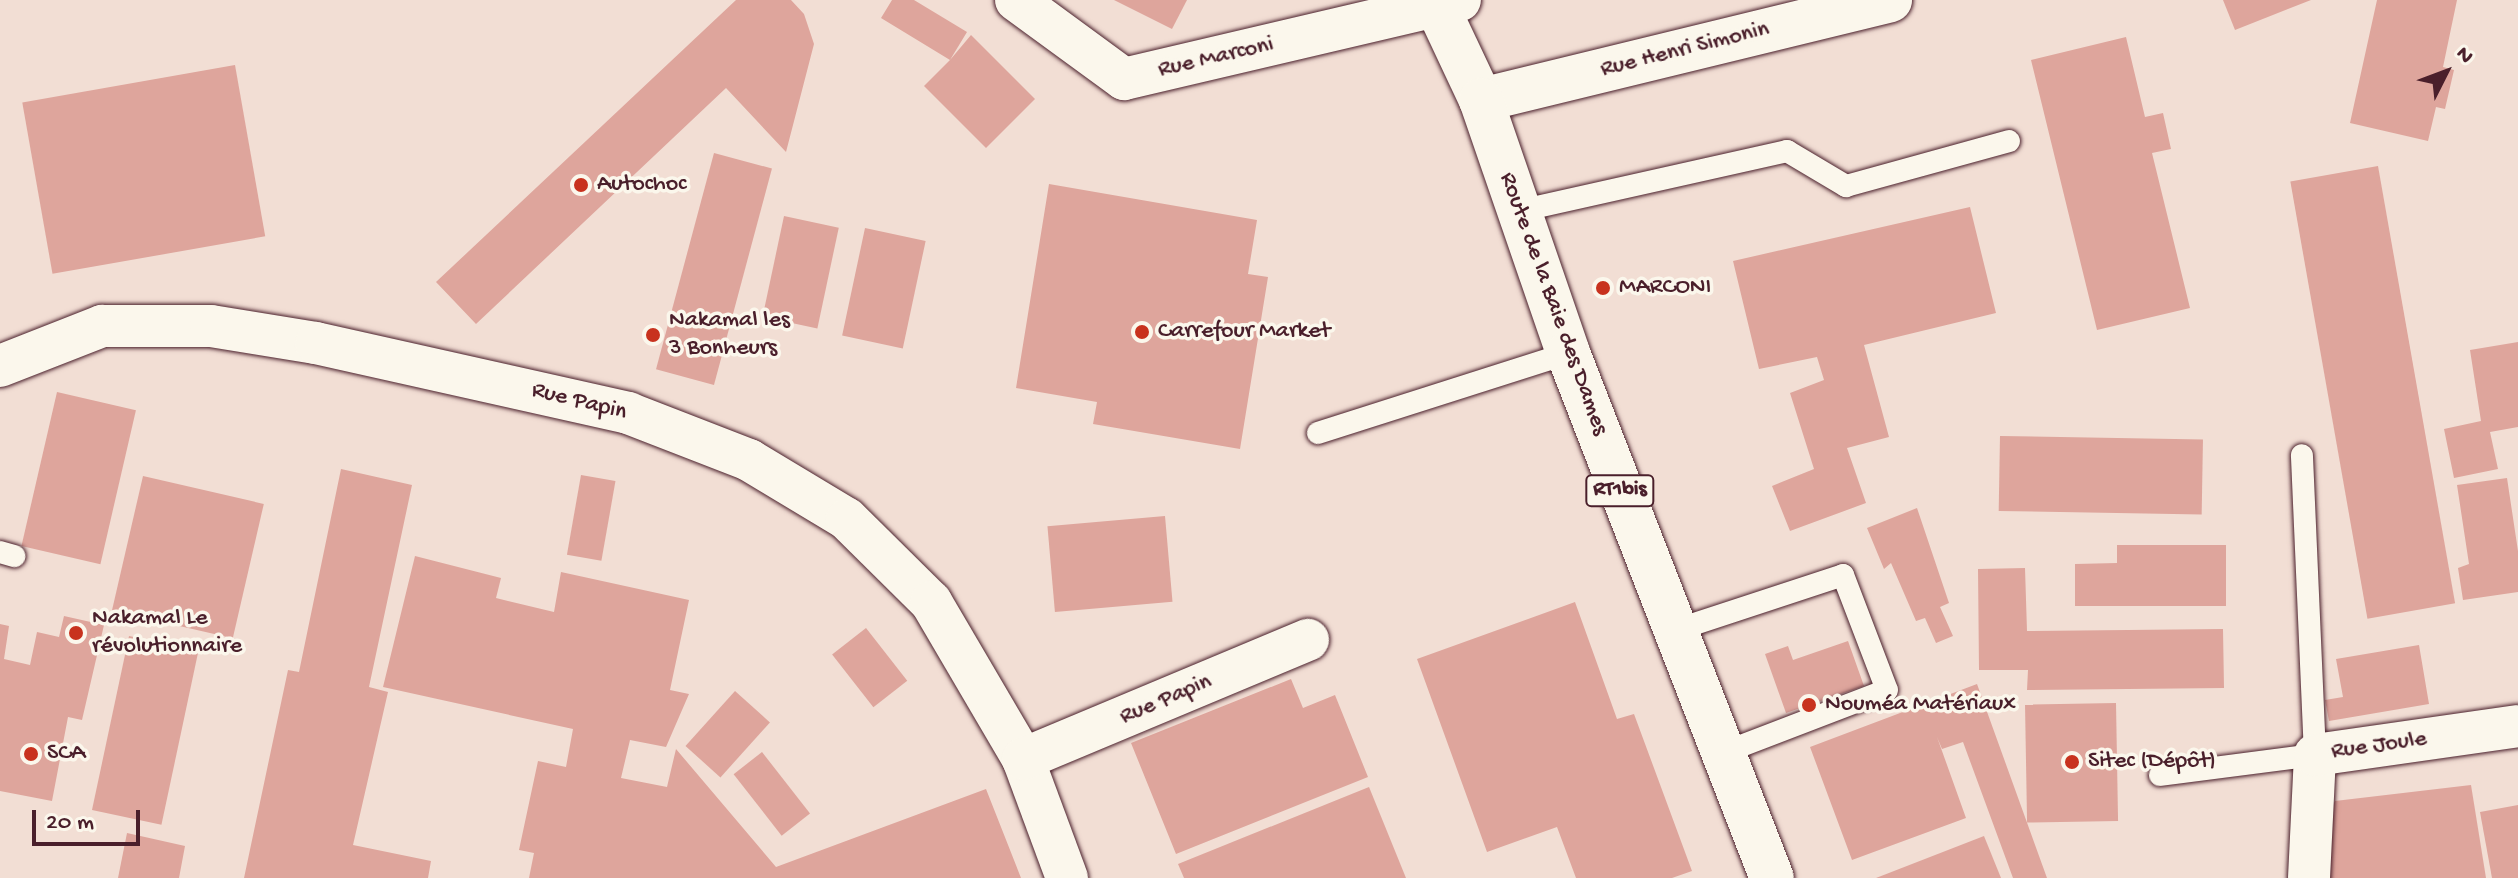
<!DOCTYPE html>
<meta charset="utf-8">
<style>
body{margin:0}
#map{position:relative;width:2518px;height:878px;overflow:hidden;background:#f2ded4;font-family:"Gochi Hand",sans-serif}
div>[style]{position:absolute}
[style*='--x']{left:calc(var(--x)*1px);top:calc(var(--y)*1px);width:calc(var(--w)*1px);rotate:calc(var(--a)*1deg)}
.building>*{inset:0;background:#dea59c;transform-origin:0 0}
.roads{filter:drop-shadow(0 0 2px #4a1f2b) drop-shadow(0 0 2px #4a1f2b)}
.lane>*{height:22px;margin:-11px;padding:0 11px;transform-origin:11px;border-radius:11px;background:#fbf7ec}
.street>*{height:42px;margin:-21px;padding:0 21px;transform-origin:21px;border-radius:21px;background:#fbf7ec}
.secondary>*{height:44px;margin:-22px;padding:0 22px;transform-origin:22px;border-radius:22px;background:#fbf7ec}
.primary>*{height:44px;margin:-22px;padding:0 22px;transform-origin:22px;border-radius:22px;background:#fbf7ec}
.dots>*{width:22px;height:22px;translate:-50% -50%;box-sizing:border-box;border:4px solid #fbf7ec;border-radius:50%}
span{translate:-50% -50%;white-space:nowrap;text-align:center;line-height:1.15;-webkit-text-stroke:7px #fbf7ec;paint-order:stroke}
.shield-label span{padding:2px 6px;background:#fbf7ec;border:2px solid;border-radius:6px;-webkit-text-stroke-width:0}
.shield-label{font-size:22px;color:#4a1f2b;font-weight:700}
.street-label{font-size:24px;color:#4a1f2b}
.poi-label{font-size:24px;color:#4a1f2b}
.left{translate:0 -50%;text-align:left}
.north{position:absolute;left:2406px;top:32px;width:80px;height:80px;-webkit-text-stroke:6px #fbf7ec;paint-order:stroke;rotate:48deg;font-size:22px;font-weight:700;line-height:32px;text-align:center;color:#4a1f2b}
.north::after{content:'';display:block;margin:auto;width:28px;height:36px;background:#4a1f2b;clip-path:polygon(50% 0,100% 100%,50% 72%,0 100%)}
.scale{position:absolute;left:32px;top:810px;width:108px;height:36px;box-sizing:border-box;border:4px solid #4a1f2b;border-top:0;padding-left:10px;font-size:24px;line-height:28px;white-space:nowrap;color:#4a1f2b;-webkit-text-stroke:6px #fbf7ec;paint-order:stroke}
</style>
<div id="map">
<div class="building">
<div style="clip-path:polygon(736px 0,791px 0,804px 14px,814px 44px,786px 152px,726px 88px,476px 324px,436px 282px)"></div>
<div style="clip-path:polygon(892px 0,914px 0,967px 32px,950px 60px,971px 35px,1035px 99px,986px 148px,924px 86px,950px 60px,881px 18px)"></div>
<div style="clip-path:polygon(1114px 0,1187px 0,1172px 29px)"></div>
<div style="clip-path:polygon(2223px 0,2311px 0,2235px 30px)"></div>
<div style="clip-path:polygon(2377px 0,2457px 0,2443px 67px,2454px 70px,2445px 109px,2436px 107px,2428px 141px,2350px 123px)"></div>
<div style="clip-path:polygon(2126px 37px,2145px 117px,2163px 113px,2171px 149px,2152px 153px,2190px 308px,2097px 330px,2031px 60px)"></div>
<div style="left:235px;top:65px;width:174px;height:216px;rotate:80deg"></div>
<div style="left:714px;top:153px;width:60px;height:224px;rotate:15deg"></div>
<div style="left:2378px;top:166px;width:444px;height:89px;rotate:80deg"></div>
<div style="clip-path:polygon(1049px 184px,1257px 220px,1248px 274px,1268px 277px,1240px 449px,1093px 424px,1097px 402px,1016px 388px)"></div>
<div style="clip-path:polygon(1970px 207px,1996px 313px,1864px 345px,1889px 437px,1847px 448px,1866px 503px,1790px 531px,1772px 486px,1814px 469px,1790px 393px,1824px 380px,1817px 357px,1759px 369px,1733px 261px)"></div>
<div style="left:784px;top:216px;width:56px;height:103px;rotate:12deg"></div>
<div style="left:865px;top:228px;width:62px;height:110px;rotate:12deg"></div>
<div style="clip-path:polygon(2518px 342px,2518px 427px,2490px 432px,2498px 469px,2454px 478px,2444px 429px,2481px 421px,2470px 350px)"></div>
<div style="left:57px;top:392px;width:81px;height:158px;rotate:13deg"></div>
<div style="left:2000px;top:436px;width:203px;height:75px;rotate:1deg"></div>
<div style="clip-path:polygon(341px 469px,412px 485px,369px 687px,388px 692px,353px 845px,431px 861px,428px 878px,244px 878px,288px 670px,299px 672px)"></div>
<div style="left:581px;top:475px;width:35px;height:81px;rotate:10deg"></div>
<div style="left:143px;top:476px;width:124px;height:138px;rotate:13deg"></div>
<div style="clip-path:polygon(2507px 478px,2518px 551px,2518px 592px,2463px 600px,2458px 568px,2469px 564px,2457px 485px)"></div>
<div style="clip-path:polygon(1917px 508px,1949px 603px,1940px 607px,1953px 636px,1936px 643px,1925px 618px,1916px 621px,1891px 563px,1884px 569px,1867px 528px)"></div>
<div style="left:1165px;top:516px;width:86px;height:118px;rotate:85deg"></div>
<div style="clip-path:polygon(2117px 545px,2226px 545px,2226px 606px,2075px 606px,2075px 564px,2117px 563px)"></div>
<div style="clip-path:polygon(415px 556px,501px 578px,496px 598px,554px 612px,561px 572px,689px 600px,670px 690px,689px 694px,666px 747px,630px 740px,621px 778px,667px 787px,676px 749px,776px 867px,986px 789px,1021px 878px,529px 878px,534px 853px,519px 850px,538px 761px,566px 767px,573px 729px,383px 687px)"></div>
<div style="clip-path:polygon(2025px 568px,2027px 631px,2223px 629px,2224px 688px,2027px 690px,2028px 670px,1979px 670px,1978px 569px)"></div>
<div style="clip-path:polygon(1575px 602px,1617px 719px,1634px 714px,1692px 871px,1672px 878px,1576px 878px,1557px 827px,1487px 852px,1417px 659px)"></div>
<div style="clip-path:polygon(64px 616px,104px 625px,82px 720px,68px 717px,52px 801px,0 791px,0 624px,9px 626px,4px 659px,30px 665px,37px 632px,59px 637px)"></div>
<div style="left:866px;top:628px;width:67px;height:43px;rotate:52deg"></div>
<div style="left:129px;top:636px;width:71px;height:178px;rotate:12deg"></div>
<div style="clip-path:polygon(1848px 641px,1864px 686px,1786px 713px,1765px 654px,1788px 646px,1793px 660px)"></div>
<div style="clip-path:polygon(2419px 645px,2429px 704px,2329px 721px,2325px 700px,2343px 697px,2336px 659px)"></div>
<div style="clip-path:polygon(1291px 679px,1303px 708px,1335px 695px,1368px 777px,1176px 854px,1131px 743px)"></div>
<div style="clip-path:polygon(1977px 684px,2047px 878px,2013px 878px,1963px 742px,1942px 749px,1937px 737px,1966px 818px,1852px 860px,1810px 747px)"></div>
<div style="left:735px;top:691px;width:47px;height:74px;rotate:42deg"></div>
<div style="left:2116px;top:703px;width:118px;height:91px;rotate:89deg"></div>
<div style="left:762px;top:752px;width:78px;height:36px;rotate:52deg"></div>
<div style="clip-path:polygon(2471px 785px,2486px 878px,2323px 878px,2322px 827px,2335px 801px)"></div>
<div style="clip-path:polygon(1369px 787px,1406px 878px,1184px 878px,1178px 864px)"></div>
<div style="clip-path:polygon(2518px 805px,2518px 878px,2492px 878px,2480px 812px)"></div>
<div style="clip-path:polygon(127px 833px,185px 846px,179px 878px,118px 878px)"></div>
<div style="clip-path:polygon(1984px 836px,2001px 878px,1876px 878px)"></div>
</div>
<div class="roads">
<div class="lane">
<div style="--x:1519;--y:211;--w:275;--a:-12.6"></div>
<div style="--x:1787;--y:151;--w:69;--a:30.7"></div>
<div style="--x:1846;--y:186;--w:169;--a:-15.4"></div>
<div style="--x:1318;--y:433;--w:262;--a:-17.7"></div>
<div style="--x:0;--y:552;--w:15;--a:16"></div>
<div style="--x:1673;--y:631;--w:179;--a:-18.2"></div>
<div style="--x:1843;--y:575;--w:123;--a:69.1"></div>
<div style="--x:1887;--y:690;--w:176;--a:159"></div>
<div style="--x:2160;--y:775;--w:156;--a:-7.4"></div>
<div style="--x:2315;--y:755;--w:300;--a:-92.5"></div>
</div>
<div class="street">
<div style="--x:1016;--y:0;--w:134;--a:36.2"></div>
<div style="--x:1124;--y:79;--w:345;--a:-13.2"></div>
<div style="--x:0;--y:366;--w:110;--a:-21.4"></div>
<div style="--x:102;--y:326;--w:109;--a:0"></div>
<div style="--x:211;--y:326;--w:106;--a:9.2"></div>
<div style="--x:316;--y:343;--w:320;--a:12.6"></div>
<div style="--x:628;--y:413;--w:130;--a:21.2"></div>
<div style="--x:749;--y:460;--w:114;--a:31"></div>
<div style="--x:847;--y:519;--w:118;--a:44.7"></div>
<div style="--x:931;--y:602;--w:182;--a:59.6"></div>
<div style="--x:1023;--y:759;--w:127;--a:69.7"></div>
<div style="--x:1023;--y:759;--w:309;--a:-22.7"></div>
<div style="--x:2309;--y:878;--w:123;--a:-87.2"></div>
<div style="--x:2315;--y:755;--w:205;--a:-8.1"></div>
</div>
<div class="secondary">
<div style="--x:1481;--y:100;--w:421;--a:-13.7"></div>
</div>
<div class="primary">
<div style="--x:1434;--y:0;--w:110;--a:64.8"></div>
<div style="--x:1481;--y:100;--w:268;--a:71"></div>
<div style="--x:1568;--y:353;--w:563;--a:68.77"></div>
</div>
</div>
<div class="dots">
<div style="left:581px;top:185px;background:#c8321e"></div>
<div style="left:1603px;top:288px;background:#c8321e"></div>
<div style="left:1142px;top:332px;background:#c8321e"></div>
<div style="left:653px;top:335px;background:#c8321e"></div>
<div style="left:76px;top:633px;background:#c8321e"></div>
<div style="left:1809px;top:705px;background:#c8321e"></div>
<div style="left:31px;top:754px;background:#c8321e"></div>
<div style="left:2072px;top:762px;background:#c8321e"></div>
</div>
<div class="shield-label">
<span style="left:1620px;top:491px">RT1bis</span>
</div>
<div class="street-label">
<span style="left:1685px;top:50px;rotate:-14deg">Rue Henri Simonin</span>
<span style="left:1216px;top:58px;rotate:-13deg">Rue Marconi</span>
<span style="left:1553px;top:304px;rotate:70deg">Route de la Baie des Dames</span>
<span style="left:579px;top:402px;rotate:14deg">Rue Papin</span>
<span style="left:1166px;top:700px;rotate:-23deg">Rue Papin</span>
<span style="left:2379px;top:746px;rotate:-8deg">Rue Joule</span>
</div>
<div class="poi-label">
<span class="left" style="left:597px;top:185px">Autochoc</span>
<span class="left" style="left:1619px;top:288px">MARCONI</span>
<span class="left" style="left:669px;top:335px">Nakamal les<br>3 Bonheurs</span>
<span class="left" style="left:1158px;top:332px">Carrefour Market</span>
<span class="left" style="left:92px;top:633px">Nakamal Le<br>révolutionnaire</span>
<span class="left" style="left:1825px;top:705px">Nouméa Matériaux</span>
<span class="left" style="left:47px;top:754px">SCA</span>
<span class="left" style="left:2088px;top:762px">Sitec (Dépôt)</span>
</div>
<div class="north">N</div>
<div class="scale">20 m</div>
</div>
